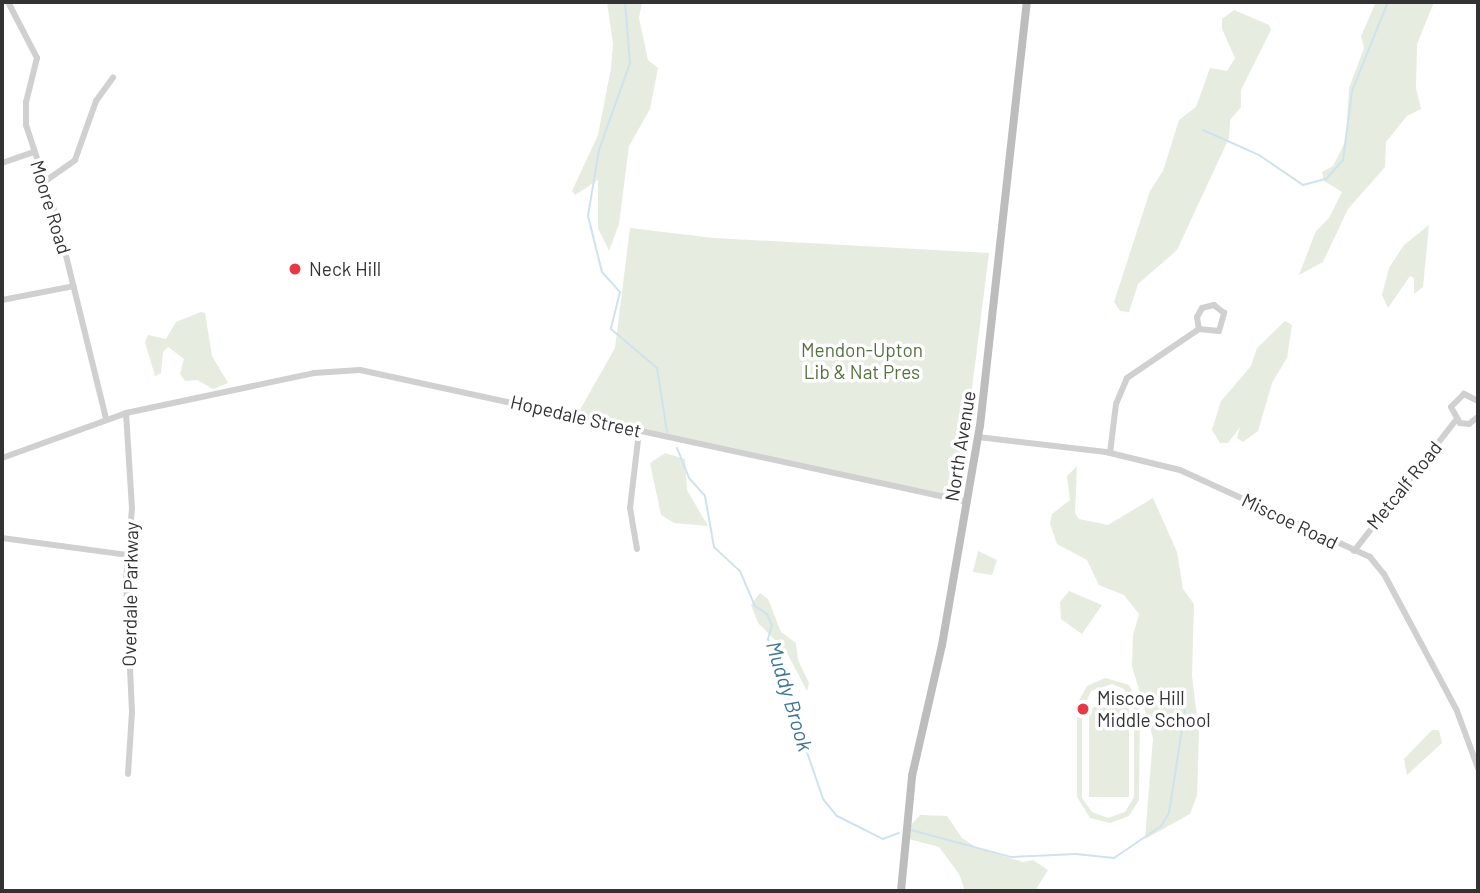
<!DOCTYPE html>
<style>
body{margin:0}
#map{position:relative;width:1480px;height:893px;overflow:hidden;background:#fff;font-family:Barlow,sans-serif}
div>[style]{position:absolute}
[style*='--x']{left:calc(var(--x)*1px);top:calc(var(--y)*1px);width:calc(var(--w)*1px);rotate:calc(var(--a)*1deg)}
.green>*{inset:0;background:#e6ecdf;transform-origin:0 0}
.stream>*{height:2px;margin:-1px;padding:0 1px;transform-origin:1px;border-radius:1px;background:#cfe2ee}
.street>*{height:6px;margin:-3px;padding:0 3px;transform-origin:3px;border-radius:3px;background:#d0d0d0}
.secondary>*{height:8px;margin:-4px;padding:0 4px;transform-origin:4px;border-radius:4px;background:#bdbdbd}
.dots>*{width:19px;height:19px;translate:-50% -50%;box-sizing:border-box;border:4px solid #fff;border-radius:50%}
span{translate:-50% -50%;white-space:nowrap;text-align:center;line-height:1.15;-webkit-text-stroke:7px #fff;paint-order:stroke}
.street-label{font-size:19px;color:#333}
.poi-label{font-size:19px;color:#333}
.left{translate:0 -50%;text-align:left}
.park-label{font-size:19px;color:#56703f}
.water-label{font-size:21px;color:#3f7597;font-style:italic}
.frame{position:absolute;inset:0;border:4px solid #333;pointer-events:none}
</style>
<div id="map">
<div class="green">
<div style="clip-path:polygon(607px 2px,642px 2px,639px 18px,648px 60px,658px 68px,650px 109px,629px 146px,619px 224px,609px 251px,598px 228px,598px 180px,575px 195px,572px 191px,598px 135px,611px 68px,613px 44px)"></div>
<div style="clip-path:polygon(1376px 2px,1434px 2px,1417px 44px,1416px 88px,1421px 109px,1407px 116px,1386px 142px,1385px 167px,1348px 209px,1323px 262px,1299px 275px,1316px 231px,1329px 218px,1342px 192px,1324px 181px,1322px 172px,1333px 166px,1346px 140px,1349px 88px,1364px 48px,1361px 36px)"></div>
<div style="clip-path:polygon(1234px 10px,1269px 25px,1271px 30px,1241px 90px,1241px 107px,1230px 120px,1229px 138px,1177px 250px,1138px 284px,1129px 312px,1120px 311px,1114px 302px,1150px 191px,1163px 171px,1179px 120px,1196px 107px,1210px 68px,1227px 71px,1235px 58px,1222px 29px,1222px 19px)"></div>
<div style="clip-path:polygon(1429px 225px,1423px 287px,1414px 294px,1414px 278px,1410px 276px,1388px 308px,1382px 295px,1389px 268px,1404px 245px)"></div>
<div style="clip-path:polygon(630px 228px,714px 238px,989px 253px,959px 493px,952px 497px,577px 415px,615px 348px)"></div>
<div style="clip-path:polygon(201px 312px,205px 313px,212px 356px,228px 383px,213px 389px,197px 380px,185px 381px,180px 374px,184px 359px,168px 347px,163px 352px,161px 373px,155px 376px,145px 342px,148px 335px,166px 339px,176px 322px)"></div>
<div style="clip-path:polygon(1285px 321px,1292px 325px,1287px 358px,1272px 383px,1258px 431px,1243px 442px,1237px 438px,1240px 427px,1228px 443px,1220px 443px,1212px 430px,1221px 401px,1251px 366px,1257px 348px)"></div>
<div style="clip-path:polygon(665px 453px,685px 459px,687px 490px,708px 526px,674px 523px,661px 515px,650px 463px)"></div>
<div style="clip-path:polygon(1077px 466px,1075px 513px,1079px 519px,1108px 525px,1153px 498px,1177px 552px,1183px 589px,1194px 604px,1192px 676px,1199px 733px,1197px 795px,1190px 814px,1145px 839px,1153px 738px,1132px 666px,1133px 635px,1139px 614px,1124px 595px,1099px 585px,1087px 560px,1057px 544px,1050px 524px,1052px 514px,1070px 500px,1067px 476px)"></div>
<div style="clip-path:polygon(978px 551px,997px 560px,992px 575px,973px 572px)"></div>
<div style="clip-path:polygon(1069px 591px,1102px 605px,1082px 634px,1061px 619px,1060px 602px)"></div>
<div style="clip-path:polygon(760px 593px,768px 599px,781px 632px,796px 643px,798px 660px,809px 683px,807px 691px,786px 651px,758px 623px,751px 605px)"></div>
<div style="clip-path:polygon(evenodd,1105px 678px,1129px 685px,1140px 707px,1139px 800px,1129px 816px,1110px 823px,1090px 818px,1077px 797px,1077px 704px,1087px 686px,1105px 678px,1112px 684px,1124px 689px,1134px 704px,1134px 797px,1125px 812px,1108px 818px,1092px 812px,1082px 798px,1082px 711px,1091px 691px,1112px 684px)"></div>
<div style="left:1089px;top:707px;width:40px;height:90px"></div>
<div style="clip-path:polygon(1432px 730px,1439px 730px,1442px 743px,1407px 775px,1404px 759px)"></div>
<div style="clip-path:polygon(920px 815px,947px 816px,962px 838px,977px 848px,1023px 862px,1033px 860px,1048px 870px,1035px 891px,965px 891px,959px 874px,939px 847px,909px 839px,910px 826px)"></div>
</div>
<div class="stream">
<div style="--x:625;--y:2;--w:61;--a:85.3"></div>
<div style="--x:630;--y:63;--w:92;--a:109.6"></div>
<div style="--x:599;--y:150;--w:67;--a:99.5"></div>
<div style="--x:588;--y:216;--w:58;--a:76"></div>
<div style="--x:602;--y:272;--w:27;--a:48"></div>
<div style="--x:620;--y:292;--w:38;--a:104"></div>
<div style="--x:611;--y:329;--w:60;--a:40.3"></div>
<div style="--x:657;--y:368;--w:65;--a:81.1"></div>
<div style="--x:1203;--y:130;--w:61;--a:24.1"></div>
<div style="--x:1259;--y:155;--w:53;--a:34.3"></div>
<div style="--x:1303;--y:185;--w:24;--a:-15"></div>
<div style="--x:1326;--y:179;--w:25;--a:-48"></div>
<div style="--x:1343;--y:160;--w:70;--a:-82.6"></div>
<div style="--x:1352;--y:91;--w:96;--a:-68"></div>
<div style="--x:677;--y:448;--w:32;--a:68"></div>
<div style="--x:689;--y:478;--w:24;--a:48"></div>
<div style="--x:705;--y:496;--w:52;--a:80"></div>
<div style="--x:714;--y:547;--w:35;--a:43"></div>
<div style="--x:740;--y:571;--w:38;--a:67"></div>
<div style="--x:755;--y:606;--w:14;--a:34"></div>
<div style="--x:767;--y:614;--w:12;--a:66"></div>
<div style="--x:772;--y:625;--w:15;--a:106"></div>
<div style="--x:768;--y:639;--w:169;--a:71"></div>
<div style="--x:823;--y:799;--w:22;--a:51"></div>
<div style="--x:837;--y:816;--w:51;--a:26.6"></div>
<div style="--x:883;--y:839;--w:17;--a:-21"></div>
<div style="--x:911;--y:830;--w:104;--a:15.1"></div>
<div style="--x:1011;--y:857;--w:65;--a:-2.6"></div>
<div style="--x:1076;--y:854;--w:38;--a:6"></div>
<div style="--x:1114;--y:858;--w:57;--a:-34.2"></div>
<div style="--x:1161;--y:826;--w:15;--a:-58"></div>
<div style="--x:1169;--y:813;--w:104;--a:-81.2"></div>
</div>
<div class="street">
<div style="--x:8;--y:2;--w:63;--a:62.6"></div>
<div style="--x:37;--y:58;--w:45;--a:104"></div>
<div style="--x:26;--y:102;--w:23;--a:90"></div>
<div style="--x:26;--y:125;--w:99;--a:71.7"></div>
<div style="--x:57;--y:219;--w:205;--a:76.2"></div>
<div style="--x:2;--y:163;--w:34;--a:-19"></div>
<div style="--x:44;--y:182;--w:38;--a:-35"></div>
<div style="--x:75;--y:160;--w:63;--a:-70.4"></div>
<div style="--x:96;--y:101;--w:29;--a:-54"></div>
<div style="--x:2;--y:300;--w:73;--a:-11"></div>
<div style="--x:1478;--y:401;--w:16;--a:-153"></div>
<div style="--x:1464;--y:394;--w:18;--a:135"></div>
<div style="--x:1451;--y:407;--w:18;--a:61"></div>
<div style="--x:1460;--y:423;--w:9;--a:6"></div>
<div style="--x:1469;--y:424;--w:11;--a:-38"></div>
<div style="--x:126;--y:413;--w:95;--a:86.4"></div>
<div style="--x:132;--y:508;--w:72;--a:94.8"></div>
<div style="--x:126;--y:580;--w:132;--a:87.4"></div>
<div style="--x:132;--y:712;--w:62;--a:93.7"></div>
<div style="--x:978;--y:437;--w:129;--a:6.7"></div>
<div style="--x:1106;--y:452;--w:76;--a:13.7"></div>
<div style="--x:1180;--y:470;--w:209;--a:24.6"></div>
<div style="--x:1370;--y:557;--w:22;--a:51"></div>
<div style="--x:1384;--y:574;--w:155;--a:61.9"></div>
<div style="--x:1457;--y:711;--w:61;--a:69.8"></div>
<div style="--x:1110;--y:453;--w:49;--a:-83"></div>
<div style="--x:1116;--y:404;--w:28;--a:-67"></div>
<div style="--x:1127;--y:378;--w:87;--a:-34.2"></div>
<div style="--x:1199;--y:329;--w:20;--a:6"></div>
<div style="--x:1219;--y:331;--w:19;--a:-74"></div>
<div style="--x:1224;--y:313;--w:13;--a:-141"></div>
<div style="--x:1214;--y:305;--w:12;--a:166"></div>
<div style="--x:1202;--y:308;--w:10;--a:119"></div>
<div style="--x:1197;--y:317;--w:12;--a:81"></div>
<div style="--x:2;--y:458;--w:132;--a:-19.9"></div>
<div style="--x:126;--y:413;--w:192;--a:-12"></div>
<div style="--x:314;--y:373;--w:46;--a:-3.7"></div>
<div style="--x:360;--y:370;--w:622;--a:12.25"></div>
<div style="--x:2;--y:538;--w:126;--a:7.7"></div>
<div style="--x:637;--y:549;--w:42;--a:-99.7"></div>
<div style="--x:630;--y:508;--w:78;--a:-83.3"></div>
<div style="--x:1354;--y:551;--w:166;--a:-52.1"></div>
</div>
<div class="secondary">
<div style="--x:901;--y:891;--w:116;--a:-84.5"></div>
<div style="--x:912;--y:776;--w:134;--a:-77.1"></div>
<div style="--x:942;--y:645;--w:222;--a:-80.2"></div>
<div style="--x:980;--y:426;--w:427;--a:-83.7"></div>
</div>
<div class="dots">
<div style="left:295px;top:269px;background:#e63946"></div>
<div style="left:1083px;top:709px;background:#e63946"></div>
</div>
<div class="street-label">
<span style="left:51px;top:207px;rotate:73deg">Moore Road</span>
<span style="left:576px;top:416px;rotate:13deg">Hopedale Street</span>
<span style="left:960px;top:446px;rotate:-81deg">North Avenue</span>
<span style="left:1404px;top:485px;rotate:-51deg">Metcalf Road</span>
<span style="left:1290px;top:521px;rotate:26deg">Miscoe Road</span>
<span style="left:130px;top:594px;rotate:-89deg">Overdale Parkway</span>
</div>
<div class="poi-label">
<span class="left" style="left:309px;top:269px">Neck Hill</span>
<span class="left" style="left:1097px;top:709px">Miscoe Hill<br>Middle School</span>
</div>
<div class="park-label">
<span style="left:862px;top:361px">Mendon-Upton<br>Lib &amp; Nat Pres</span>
</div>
<div class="water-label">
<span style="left:790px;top:696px;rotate:73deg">Muddy Brook</span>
</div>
<div class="frame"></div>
</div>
